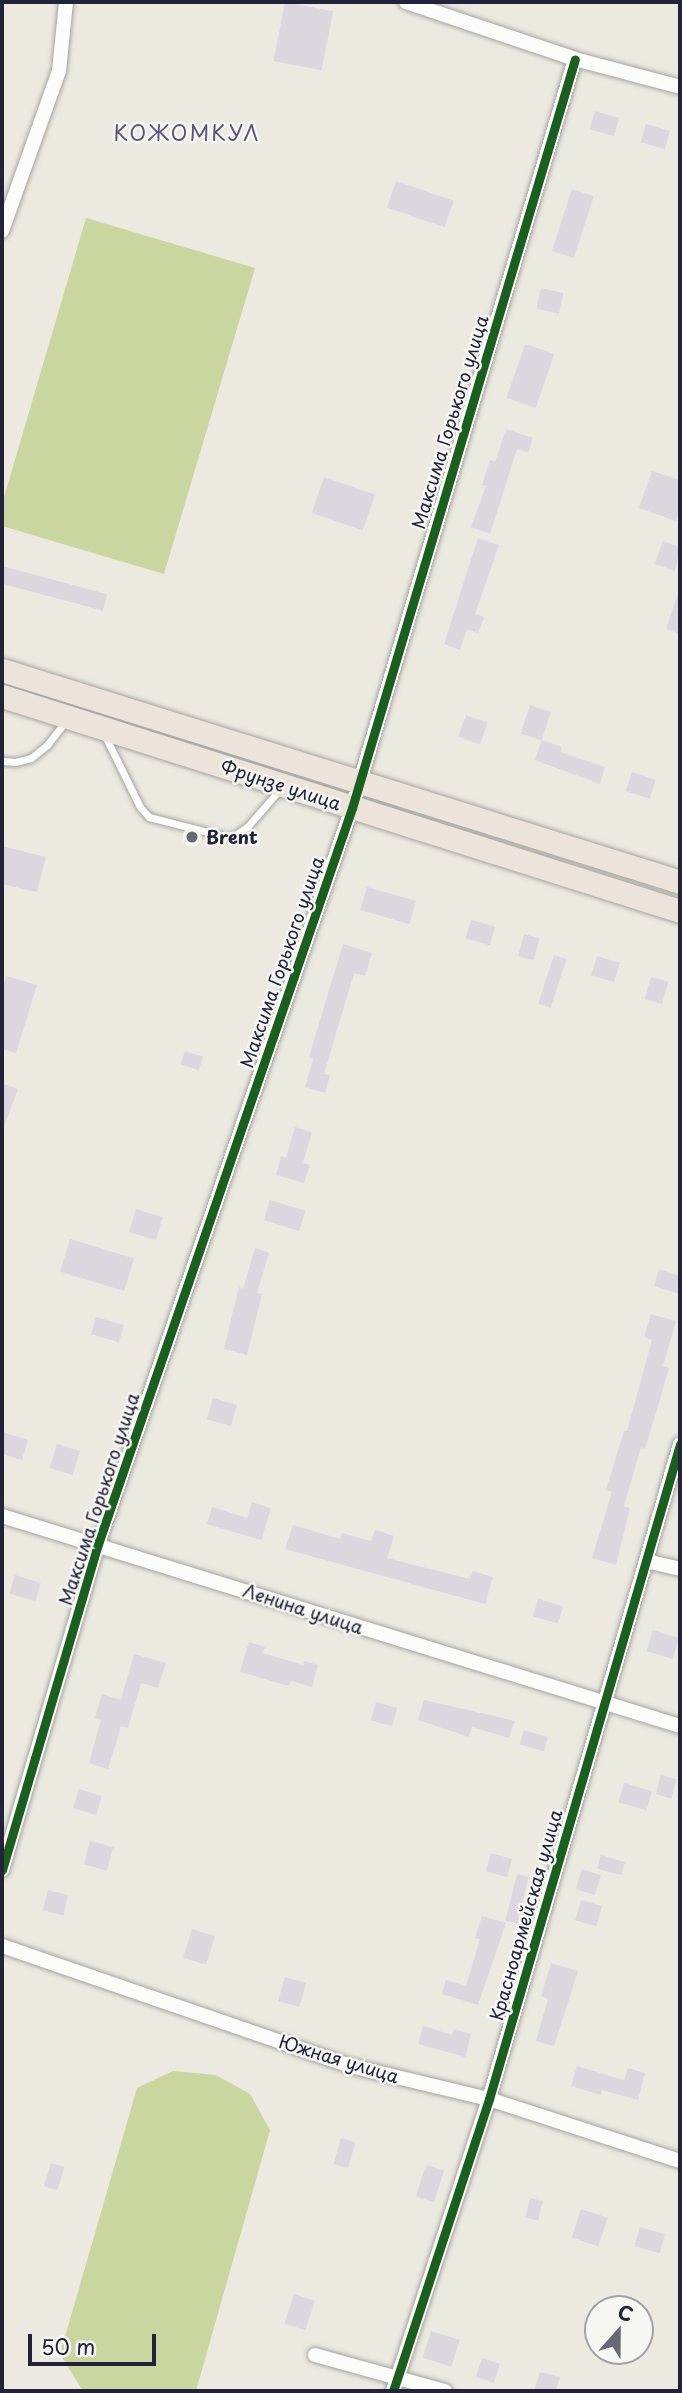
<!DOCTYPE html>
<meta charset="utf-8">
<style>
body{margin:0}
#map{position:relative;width:682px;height:2393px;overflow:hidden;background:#ece9e0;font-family:"Playpen Sans",sans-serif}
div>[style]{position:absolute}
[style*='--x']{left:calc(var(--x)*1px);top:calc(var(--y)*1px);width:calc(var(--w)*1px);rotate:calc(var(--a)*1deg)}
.green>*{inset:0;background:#c9d6a0}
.building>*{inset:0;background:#dcd6df;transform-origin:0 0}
.roads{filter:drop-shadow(0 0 2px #a6a4a2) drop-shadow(0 0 2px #a6a4a2)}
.lane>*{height:7px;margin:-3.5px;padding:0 3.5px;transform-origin:3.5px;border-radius:3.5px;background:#fcfcfa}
.street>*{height:14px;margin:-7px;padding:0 7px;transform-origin:7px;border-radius:7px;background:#fcfcfa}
.primary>*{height:23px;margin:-11.5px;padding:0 11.5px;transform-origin:11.5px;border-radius:11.5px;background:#ece4da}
.cycleway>*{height:9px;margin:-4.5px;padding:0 4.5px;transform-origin:4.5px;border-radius:4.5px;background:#1b5e20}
.dots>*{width:19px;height:19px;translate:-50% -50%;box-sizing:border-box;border:4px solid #f6f6f2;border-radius:50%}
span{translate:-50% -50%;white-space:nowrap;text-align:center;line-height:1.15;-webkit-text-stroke:5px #f6f6f2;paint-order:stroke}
.street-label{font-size:18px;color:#22223b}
.poi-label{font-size:18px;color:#22223b;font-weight:700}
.left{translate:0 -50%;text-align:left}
.quarter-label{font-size:21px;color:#5c557b;letter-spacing:2px}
.frame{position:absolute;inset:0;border:4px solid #22223b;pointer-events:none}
.north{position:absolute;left:584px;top:2295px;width:70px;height:70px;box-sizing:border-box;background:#f6f6f2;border:2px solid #a1a1a9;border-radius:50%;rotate:21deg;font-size:19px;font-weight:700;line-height:28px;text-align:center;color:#22223b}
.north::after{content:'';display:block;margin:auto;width:24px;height:32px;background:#696875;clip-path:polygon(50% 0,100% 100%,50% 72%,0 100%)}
.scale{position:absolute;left:28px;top:2334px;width:128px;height:32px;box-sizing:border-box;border:4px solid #22223b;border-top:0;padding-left:9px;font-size:21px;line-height:24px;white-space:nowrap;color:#22223b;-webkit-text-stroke:5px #f6f6f2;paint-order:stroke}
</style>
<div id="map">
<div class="green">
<div style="clip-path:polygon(86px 218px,255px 268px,164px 574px,2px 526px,2px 504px)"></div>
<div style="clip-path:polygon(173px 2071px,216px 2075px,250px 2094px,270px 2130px,196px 2391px,87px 2391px,81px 2388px,60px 2354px,137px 2088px)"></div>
</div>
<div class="building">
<div style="left:285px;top:2px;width:49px;height:60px;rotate:11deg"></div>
<div style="left:595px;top:111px;width:25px;height:19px;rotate:16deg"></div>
<div style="left:646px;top:124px;width:25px;height:19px;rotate:16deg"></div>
<div style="left:396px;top:181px;width:61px;height:28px;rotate:19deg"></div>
<div style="left:572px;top:189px;width:23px;height:65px;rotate:18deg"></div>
<div style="left:541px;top:288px;width:23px;height:21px;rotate:13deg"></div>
<div style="left:525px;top:344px;width:31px;height:57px;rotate:19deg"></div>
<div style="clip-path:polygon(506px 429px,533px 438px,528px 453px,517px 449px,490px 534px,471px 527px,486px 486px,482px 485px,490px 460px,495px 462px)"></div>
<div style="clip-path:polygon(652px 471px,680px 480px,680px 508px,676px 521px,639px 508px)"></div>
<div style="left:324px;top:477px;width:54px;height:38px;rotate:19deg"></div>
<div style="clip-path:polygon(478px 538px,499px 545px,475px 614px,484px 617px,478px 633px,467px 629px,460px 650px,444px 644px)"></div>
<div style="clip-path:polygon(663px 541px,680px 547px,675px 571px,655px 564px)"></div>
<div style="left:2px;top:566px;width:109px;height:17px;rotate:15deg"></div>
<div style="clip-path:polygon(678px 593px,680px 594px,680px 634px,666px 629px)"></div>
<div style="left:530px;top:705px;width:22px;height:30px;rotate:18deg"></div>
<div style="left:466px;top:715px;width:23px;height:23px;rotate:20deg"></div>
<div style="clip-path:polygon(542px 740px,562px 747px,560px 752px,605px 767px,600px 784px,535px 760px)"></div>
<div style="left:632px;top:772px;width:25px;height:20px;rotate:18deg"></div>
<div style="clip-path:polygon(2px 846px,46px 857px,37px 892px,2px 884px)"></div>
<div style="left:367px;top:887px;width:51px;height:24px;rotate:16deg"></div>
<div style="left:471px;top:920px;width:25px;height:19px;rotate:16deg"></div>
<div style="left:524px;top:934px;width:16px;height:23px;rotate:15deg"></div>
<div style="clip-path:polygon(343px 944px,372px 953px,365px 976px,354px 973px,324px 1074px,330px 1075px,325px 1093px,305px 1087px,313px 1059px,309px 1057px)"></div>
<div style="left:554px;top:955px;width:13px;height:51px;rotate:18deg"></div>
<div style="left:597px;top:956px;width:24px;height:20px;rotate:17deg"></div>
<div style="clip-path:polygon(6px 976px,37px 985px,16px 1053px,2px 1049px,2px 990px)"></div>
<div style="left:651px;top:977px;width:18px;height:23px;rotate:16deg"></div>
<div style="left:185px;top:1051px;width:19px;height:14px;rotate:18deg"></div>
<div style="clip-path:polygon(2px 1083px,18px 1089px,3px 1129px,2px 1128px)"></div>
<div style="clip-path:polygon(295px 1127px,312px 1132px,303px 1163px,310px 1165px,304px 1183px,276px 1175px,281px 1156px,286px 1158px)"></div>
<div style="left:270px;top:1200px;width:37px;height:21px;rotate:17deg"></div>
<div style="left:136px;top:1209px;width:28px;height:24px;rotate:17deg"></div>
<div style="left:70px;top:1239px;width:67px;height:34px;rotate:17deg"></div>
<div style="clip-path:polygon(255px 1248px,269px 1253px,257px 1293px,262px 1294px,247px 1355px,224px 1349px,239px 1287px,243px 1289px)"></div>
<div style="clip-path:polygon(659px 1269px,680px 1276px,680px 1294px,654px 1286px)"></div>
<div style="clip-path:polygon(651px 1314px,676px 1321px,663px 1366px,669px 1368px,657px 1409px,645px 1449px,641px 1447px,624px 1506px,630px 1508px,616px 1565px,592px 1558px,612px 1492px,606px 1490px,624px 1431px,627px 1431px,652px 1340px,644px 1337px)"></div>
<div style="left:96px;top:1317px;width:29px;height:18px;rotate:16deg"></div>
<div style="left:213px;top:1398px;width:25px;height:22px;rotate:16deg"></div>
<div style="clip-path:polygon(2px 1432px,28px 1440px,22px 1460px,2px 1454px)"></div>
<div style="left:57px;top:1444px;width:24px;height:25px;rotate:17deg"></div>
<div style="clip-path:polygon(252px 1502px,271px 1508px,261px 1540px,207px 1524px,212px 1507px,247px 1518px)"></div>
<div style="clip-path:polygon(293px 1525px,340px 1539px,342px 1533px,371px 1541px,375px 1530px,394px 1536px,387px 1558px,470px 1579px,473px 1571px,493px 1577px,485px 1604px,285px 1549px)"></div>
<div style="left:15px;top:1575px;width:27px;height:19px;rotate:17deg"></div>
<div style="left:538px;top:1599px;width:26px;height:18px;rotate:16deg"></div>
<div style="left:653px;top:1630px;width:27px;height:22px;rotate:17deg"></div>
<div style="clip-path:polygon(249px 1642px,265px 1647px,263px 1653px,303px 1665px,304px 1661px,318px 1665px,312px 1687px,291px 1681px,289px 1686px,240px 1672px)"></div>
<div style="clip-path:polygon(134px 1654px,166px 1663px,158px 1688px,141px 1683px,128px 1728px,121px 1726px,108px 1769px,89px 1763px,101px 1720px,95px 1718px,102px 1694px,121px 1700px)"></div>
<div style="clip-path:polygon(424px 1700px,515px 1721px,509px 1738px,472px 1727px,469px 1737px,418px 1720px)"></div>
<div style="left:376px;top:1702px;width:22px;height:19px;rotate:16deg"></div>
<div style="left:524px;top:1730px;width:25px;height:15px;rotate:16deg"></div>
<div style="left:661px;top:1775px;width:16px;height:20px;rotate:15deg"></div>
<div style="left:624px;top:1783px;width:29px;height:20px;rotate:16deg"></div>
<div style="left:79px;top:1789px;width:24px;height:20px;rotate:17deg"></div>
<div style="left:90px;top:1841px;width:24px;height:24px;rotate:15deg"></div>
<div style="left:491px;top:1853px;width:22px;height:19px;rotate:16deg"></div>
<div style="left:601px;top:1855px;width:25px;height:14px;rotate:16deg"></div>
<div style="left:582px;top:1869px;width:20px;height:21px;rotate:18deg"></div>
<div style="left:517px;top:1874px;width:12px;height:48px;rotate:14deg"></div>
<div style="left:48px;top:1890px;width:21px;height:21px;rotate:14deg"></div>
<div style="left:581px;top:1900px;width:22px;height:21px;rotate:16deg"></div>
<div style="clip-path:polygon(482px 1916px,506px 1923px,478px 2005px,442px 1994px,446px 1980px,466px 1986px,480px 1939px,475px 1938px)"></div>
<div style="left:192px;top:1929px;width:24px;height:30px;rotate:17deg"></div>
<div style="clip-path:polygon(551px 1963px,578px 1971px,554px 2046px,536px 2041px,548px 1999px,541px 1996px)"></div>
<div style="left:285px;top:1977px;width:22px;height:25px;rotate:16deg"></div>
<div style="clip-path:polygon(423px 2026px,452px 2035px,454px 2029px,471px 2034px,465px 2057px,418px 2044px)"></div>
<div style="clip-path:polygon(577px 2066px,624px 2080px,628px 2068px,645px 2073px,638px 2100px,602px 2090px,601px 2095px,571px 2086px)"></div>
<div style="left:341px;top:2138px;width:15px;height:27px;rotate:16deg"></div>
<div style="left:51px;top:2163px;width:14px;height:24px;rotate:17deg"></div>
<div style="left:426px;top:2165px;width:19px;height:33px;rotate:18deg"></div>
<div style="left:530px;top:2198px;width:13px;height:20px;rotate:13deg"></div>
<div style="left:581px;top:2209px;width:28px;height:30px;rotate:18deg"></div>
<div style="left:640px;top:2227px;width:26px;height:20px;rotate:16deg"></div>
<div style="left:294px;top:2294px;width:22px;height:31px;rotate:18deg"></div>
<div style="left:431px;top:2331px;width:30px;height:28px;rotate:17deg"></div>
<div style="left:482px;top:2358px;width:19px;height:20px;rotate:18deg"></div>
<div style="clip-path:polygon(540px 2372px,560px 2377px,556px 2391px,534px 2391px)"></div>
</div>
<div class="roads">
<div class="lane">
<div style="--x:104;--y:734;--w:81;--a:63.7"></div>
<div style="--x:140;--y:807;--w:13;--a:48"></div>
<div style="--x:149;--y:817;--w:85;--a:14.4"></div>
<div style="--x:231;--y:838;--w:21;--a:-35"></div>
<div style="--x:248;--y:826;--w:50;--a:-49"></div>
<div style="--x:2;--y:761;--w:13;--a:4"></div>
<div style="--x:15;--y:762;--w:16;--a:-14"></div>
<div style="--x:31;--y:758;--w:21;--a:-39"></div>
<div style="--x:47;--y:745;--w:33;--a:-52"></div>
</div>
<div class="street">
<div style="--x:406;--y:2;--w:178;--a:18.6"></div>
<div style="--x:575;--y:59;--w:109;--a:14.9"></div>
<div style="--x:2;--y:231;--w:170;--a:-70.4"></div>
<div style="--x:59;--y:71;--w:69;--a:-84.2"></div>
<div style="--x:2;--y:1516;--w:710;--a:17.21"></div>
<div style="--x:646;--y:1561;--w:35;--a:13"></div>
<div style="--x:2;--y:1870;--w:340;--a:-73.6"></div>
<div style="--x:98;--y:1544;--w:779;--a:-70.96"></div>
<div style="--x:352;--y:808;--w:781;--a:-73.42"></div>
<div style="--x:2;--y:1946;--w:365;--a:19"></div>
<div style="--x:347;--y:2065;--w:146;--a:13.5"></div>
<div style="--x:489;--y:2099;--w:201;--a:18"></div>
<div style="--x:315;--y:2355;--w:135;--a:15.5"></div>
<div style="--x:393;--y:2391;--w:307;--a:-71.8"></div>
<div style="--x:489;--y:2099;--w:682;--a:-73.74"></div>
</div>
<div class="primary">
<div style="--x:2;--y:670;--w:710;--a:17.36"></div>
<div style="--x:2;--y:696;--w:711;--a:17.59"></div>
</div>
</div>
<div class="cycleway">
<div style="--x:2;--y:1870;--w:340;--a:-73.6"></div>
<div style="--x:98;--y:1544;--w:779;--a:-70.96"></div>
<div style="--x:352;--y:808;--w:781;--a:-73.42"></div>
<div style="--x:393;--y:2391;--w:307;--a:-71.8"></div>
<div style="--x:489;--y:2099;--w:682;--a:-73.74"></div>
</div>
<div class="dots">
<div style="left:192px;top:837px;background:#696875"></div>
</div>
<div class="street-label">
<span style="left:450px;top:422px;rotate:-73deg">Максима Горького улица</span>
<span style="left:281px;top:785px;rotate:18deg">Фрунзе улица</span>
<span style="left:282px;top:962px;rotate:-71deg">Максима Горького улица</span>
<span style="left:99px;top:1499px;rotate:-72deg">Максима Горького улица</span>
<span style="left:303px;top:1609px;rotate:18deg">Ленина улица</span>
<span style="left:526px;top:1915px;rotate:-74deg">Красноармейская улица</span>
<span style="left:339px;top:2059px;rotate:17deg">Южная улица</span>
</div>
<div class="poi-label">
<span class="left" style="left:206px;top:837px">Brent</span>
</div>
<div class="quarter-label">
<span style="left:187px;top:132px">КОЖОМКУЛ</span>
</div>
<div class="frame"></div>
<div class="north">С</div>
<div class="scale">50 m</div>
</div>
